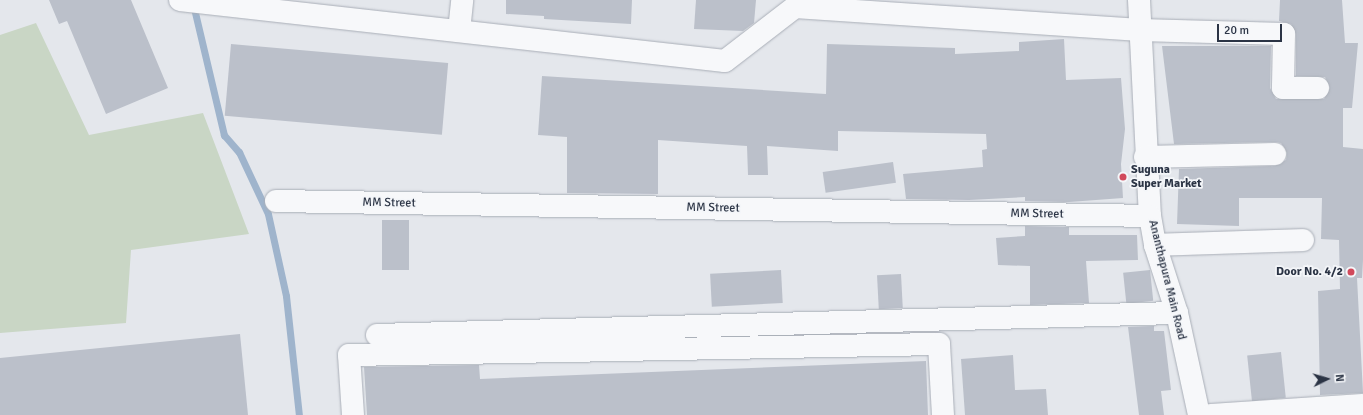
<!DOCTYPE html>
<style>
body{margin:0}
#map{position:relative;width:1363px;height:415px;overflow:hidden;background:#e4e7ec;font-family:Signika,sans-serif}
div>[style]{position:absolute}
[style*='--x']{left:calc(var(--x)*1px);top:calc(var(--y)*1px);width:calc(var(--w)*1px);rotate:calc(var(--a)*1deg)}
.green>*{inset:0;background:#c9d6c5}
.stream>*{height:7px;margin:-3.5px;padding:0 3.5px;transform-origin:3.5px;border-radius:3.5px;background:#9fb4cc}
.building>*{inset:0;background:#bbc0ca;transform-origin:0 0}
.roads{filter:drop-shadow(0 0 1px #a9aeb7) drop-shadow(0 0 1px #a9aeb7)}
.minor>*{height:22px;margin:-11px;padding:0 11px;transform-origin:11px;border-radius:11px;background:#f7f8fa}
.dots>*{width:11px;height:11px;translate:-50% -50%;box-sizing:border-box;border:2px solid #f4f6f9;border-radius:50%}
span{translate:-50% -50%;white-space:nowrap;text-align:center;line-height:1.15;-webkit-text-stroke:3.5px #f4f6f9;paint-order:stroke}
.poi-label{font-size:12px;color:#2b3445;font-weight:700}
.left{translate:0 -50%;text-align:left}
.right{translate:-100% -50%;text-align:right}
.street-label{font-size:12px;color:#2b3445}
.north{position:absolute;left:1307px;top:359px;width:40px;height:40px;-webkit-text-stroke:3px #f4f6f9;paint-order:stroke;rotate:85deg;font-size:11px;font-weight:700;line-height:16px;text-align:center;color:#2b3445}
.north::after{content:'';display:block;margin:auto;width:14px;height:18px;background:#2b3445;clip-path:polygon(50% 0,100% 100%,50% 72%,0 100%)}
.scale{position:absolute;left:1217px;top:24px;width:65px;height:18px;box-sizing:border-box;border:2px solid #2b3445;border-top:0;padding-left:5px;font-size:12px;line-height:14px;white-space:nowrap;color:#2b3445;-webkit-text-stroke:3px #f4f6f9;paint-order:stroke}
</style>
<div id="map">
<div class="green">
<div style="clip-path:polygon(36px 23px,89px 135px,203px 113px,249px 234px,131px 250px,126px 323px,0 333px,0 35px)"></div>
</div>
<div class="stream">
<div style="--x:193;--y:4;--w:135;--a:76.7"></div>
<div style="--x:224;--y:135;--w:23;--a:49"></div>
<div style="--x:239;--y:152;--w:68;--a:64.9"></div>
<div style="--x:268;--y:214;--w:84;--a:77.6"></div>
<div style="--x:286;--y:296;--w:120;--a:83.8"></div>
</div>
<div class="building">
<div style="clip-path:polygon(49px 0,131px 0,168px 88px,106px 114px,67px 21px,59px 24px)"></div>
<div style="clip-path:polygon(506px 0,632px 0,631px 24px,544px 19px,544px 16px,506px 14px)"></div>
<div style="clip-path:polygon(696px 0,756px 0,754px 23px,743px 31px,694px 29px)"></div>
<div style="clip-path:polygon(1280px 0,1342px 0,1345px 43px,1358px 43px,1352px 108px,1343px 108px,1343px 147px,1363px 149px,1363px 260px,1362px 278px,1357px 278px,1363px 393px,1320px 395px,1318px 291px,1340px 289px,1339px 240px,1321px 239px,1322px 198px,1239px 198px,1239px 226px,1177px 224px,1179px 169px,1275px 166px,1286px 160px,1287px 153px,1281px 143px,1275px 142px,1174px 144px,1162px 46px,1271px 46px,1270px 88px,1276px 99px,1324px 99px,1330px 88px,1325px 77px,1296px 76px,1296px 34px,1291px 24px,1279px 21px)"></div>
<div style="clip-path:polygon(1064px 39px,1066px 80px,1121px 78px,1125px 129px,1121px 164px,1123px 198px,1069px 202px,1025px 201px,1025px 197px,969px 200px,906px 199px,903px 174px,983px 167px,982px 150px,987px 149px,986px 134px,838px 131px,838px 151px,767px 146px,768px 175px,748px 175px,747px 146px,658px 140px,658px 194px,567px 193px,567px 137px,538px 135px,542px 76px,826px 94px,827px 44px,955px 48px,955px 54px,1019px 51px,1019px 42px)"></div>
<div style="left:231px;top:44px;width:218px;height:72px;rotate:5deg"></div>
<div style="left:893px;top:162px;width:21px;height:71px;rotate:82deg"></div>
<div style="left:382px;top:220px;width:27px;height:50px"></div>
<div style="clip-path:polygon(1025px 226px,1069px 227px,1069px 235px,1137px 235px,1138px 260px,1086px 261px,1089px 303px,1030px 305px,1030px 266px,998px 265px,996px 238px,1025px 236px)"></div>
<div style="left:781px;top:270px;width:33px;height:71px;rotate:87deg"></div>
<div style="left:1150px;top:270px;width:31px;height:27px;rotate:84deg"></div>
<div style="left:901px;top:274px;width:34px;height:24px;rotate:87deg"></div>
<div style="clip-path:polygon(1154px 326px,1154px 331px,1164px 331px,1171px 390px,1161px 391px,1164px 415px,1139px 415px,1128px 327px)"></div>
<div style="clip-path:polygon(240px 334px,248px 415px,0 415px,0 358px)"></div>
<div style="left:1281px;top:352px;width:46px;height:34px;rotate:84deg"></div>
<div style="clip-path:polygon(1013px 355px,1015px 390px,1046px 389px,1048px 415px,965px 415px,961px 359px)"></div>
<div style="clip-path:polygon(926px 361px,928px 415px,367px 415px,364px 367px,479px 365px,480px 379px)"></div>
</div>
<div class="roads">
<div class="minor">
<div style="--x:180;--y:0;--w:548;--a:6.39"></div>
<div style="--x:725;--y:61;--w:88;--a:-37.6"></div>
<div style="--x:795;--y:7;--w:346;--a:3.8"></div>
<div style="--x:1140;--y:30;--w:144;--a:1.6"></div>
<div style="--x:1284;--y:34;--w:54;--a:91.1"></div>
<div style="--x:1283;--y:88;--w:35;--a:0"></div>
<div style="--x:1139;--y:0;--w:216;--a:87.1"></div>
<div style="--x:1150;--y:216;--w:29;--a:80"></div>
<div style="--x:1155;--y:245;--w:71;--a:72.1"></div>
<div style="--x:1177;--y:313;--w:104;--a:77.8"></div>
<div style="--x:459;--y:31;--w:31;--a:-84"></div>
<div style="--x:1145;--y:157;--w:130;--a:-1.3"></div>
<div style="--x:276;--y:201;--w:874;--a:0.98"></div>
<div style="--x:1155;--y:245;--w:148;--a:-1.9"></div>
<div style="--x:377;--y:335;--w:800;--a:-1.58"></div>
<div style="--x:353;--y:415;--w:60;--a:-93.8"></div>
<div style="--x:349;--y:355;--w:590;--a:-1.07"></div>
<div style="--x:939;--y:344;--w:71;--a:86.8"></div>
<div style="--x:1211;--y:415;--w:152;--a:-3.8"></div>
</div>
</div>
<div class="dots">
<div style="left:1123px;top:177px;background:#d1495b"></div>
<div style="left:1351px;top:272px;background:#d1495b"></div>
</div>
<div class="poi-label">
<span class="left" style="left:1131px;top:177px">Suguna<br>Super Market</span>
<span class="right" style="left:1343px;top:272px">Door No. 4/2</span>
</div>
<div class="street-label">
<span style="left:389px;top:203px;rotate:1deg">MM Street</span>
<span style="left:713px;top:208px;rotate:1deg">MM Street</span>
<span style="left:1037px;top:214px;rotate:1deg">MM Street</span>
<span style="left:1167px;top:280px;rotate:76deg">Ananthapura Main Road</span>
</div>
<div class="north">N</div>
<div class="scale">20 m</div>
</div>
